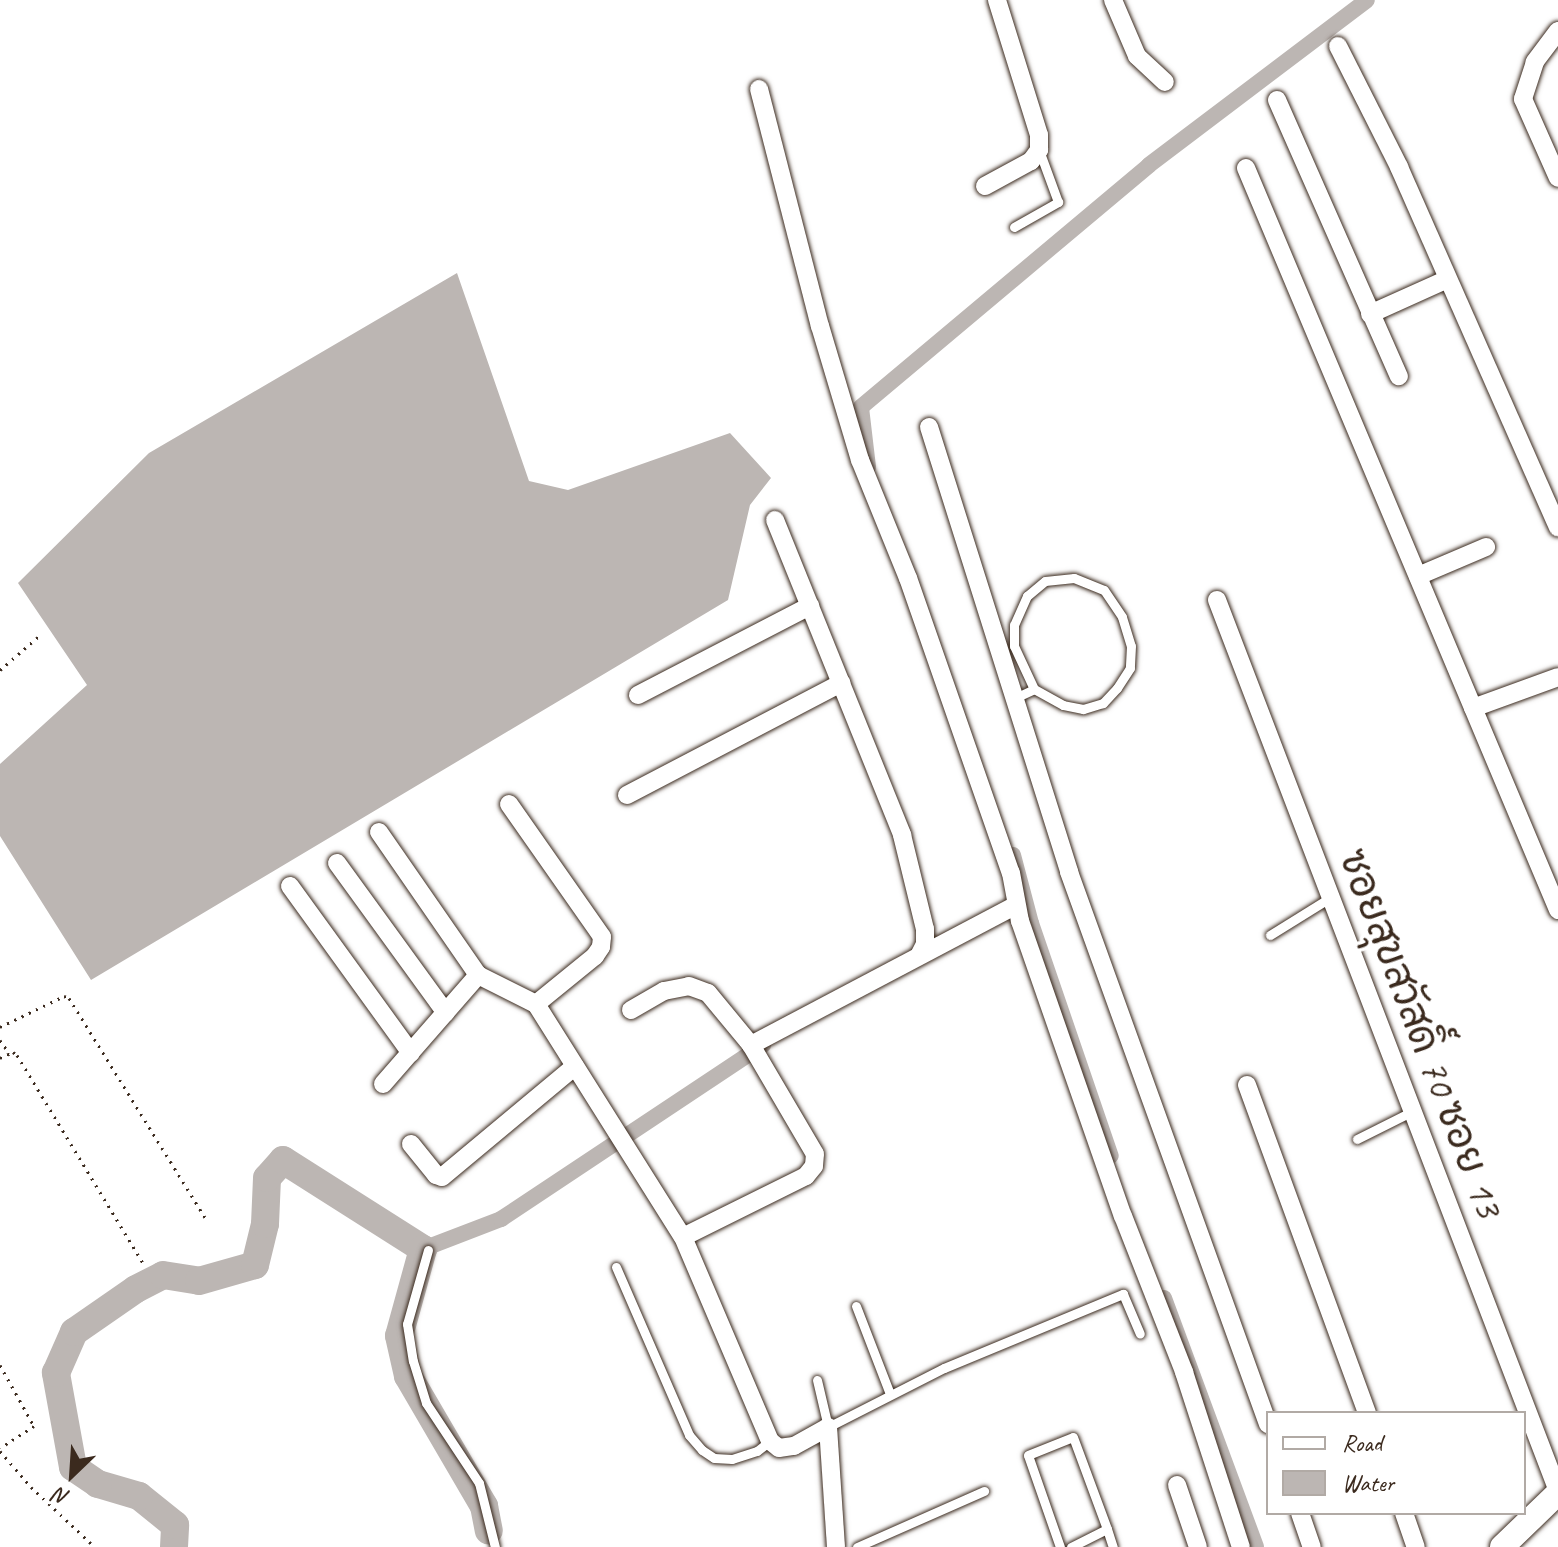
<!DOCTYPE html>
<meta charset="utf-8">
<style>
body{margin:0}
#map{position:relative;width:1558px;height:1547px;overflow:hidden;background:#fff;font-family:Caveat,"Playpen Sans Thai",sans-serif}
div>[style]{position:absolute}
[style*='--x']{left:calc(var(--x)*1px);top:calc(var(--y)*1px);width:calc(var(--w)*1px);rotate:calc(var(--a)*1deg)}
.water>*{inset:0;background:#bcb6b3}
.canal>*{height:16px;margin:-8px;padding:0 8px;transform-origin:8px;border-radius:8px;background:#bcb6b3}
.river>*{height:28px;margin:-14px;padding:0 14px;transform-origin:14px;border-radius:14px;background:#bcb6b3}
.path>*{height:3px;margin-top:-1.5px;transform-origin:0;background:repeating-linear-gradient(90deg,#3b2a1e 0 2px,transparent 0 8px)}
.roads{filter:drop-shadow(0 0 2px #3b2a1e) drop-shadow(0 0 2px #3b2a1e)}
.service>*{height:9px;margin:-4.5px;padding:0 4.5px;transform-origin:4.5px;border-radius:4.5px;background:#fff}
.minor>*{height:18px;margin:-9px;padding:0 9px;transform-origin:9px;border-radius:9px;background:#fff}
.tertiary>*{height:24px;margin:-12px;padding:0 12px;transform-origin:12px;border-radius:12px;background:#fff}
span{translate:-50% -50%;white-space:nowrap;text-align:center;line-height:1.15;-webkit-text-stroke:7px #fff;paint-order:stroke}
.street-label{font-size:40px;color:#3b2a1e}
.legend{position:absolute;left:1266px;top:1411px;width:260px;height:104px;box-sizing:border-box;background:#fff;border:2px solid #b1aaa5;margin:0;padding:10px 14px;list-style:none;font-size:24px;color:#3b2a1e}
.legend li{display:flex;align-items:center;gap:16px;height:40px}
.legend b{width:40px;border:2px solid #b1aaa5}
.north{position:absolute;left:32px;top:1435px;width:80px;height:80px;-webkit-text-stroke:6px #fff;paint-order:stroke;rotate:205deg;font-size:22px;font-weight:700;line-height:32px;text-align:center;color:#3b2a1e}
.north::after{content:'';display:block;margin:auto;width:28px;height:36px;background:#3b2a1e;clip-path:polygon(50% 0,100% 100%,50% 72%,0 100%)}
</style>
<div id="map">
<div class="water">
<div style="clip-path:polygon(457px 273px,529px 481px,568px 490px,730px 433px,771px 478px,750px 505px,728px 600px,91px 980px,0 836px,0 764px,87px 685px,18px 583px,149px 453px)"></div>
</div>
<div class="canal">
<div style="--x:868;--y:467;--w:60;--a:-96.7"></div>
<div style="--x:861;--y:407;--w:376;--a:-40"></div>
<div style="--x:1149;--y:165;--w:273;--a:-37.1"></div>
<div style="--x:1013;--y:855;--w:70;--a:75.2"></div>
<div style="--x:1031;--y:923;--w:246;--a:71.1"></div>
<div style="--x:423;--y:1249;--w:84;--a:-21"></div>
<div style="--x:501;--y:1219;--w:315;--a:-33.6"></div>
<div style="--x:1164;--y:1298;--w:265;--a:69.7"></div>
</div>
<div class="river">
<div style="--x:174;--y:1547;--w:22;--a:-87"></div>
<div style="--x:175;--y:1525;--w:46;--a:-141.1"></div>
<div style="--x:139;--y:1496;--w:43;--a:-163.7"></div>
<div style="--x:98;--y:1484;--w:30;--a:-146"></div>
<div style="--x:73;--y:1467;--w:96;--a:-100.3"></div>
<div style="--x:56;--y:1373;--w:45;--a:-66.3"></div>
<div style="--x:74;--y:1332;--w:75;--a:-34.7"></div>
<div style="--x:136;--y:1289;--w:30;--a:-27"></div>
<div style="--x:163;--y:1275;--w:36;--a:9"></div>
<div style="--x:199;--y:1281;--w:58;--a:-15.9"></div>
<div style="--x:255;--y:1265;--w:42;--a:-76.3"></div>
<div style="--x:265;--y:1224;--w:46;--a:-87.5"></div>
<div style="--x:267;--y:1178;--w:24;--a:-48"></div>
<div style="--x:283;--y:1160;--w:166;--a:32.4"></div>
<div style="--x:423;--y:1249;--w:90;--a:105.4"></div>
<div style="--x:399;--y:1336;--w:41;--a:77.3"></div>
<div style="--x:408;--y:1376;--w:151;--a:59.7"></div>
<div style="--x:484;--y:1506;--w:25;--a:79"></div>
</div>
<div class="path">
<div style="--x:0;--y:670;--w:52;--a:-41.1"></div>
<div style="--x:0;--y:1027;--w:71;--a:-25.8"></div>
<div style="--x:64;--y:996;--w:5;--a:22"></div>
<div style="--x:69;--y:998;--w:260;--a:58.2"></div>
<div style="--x:0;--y:1040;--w:16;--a:55"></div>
<div style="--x:0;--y:1058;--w:14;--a:-25"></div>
<div style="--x:13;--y:1052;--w:5;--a:37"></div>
<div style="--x:17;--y:1055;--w:247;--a:58.8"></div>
<div style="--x:0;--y:1365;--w:70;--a:60.9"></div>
<div style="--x:34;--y:1426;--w:40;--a:147.1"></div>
<div style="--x:0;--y:1451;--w:48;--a:49.3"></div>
<div style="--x:31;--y:1487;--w:88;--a:43.2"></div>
</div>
<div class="roads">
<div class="service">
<div style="--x:1014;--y:227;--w:51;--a:-29.6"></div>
<div style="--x:1058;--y:202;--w:55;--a:-110.1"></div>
<div style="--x:1015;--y:698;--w:21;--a:-25"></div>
<div style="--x:1034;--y:689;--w:47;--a:-114.9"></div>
<div style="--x:1014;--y:646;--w:21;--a:-90"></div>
<div style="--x:1014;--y:625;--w:32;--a:-66"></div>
<div style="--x:1027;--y:596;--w:23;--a:-40"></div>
<div style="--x:1045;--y:581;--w:29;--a:-6"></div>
<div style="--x:1074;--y:578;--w:32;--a:22"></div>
<div style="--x:1104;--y:590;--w:32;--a:56"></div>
<div style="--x:1122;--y:617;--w:30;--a:73"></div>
<div style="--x:1131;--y:646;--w:22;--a:93"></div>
<div style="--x:1130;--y:668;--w:24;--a:123"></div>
<div style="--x:1117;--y:688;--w:21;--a:133"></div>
<div style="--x:1103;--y:703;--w:21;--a:163"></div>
<div style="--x:1083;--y:709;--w:20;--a:-169"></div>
<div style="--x:1063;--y:705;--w:33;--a:-151"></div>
<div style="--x:1270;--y:935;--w:72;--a:-31.9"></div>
<div style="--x:1357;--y:1139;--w:63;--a:-26.6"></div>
<div style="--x:428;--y:1250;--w:77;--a:105.8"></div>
<div style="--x:407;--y:1324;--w:37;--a:81"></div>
<div style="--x:413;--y:1361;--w:44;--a:72.8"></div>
<div style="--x:426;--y:1403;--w:96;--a:56.5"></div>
<div style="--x:479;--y:1483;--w:66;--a:76"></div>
<div style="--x:616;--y:1267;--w:183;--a:66.5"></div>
<div style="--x:689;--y:1435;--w:20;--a:49"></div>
<div style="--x:702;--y:1450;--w:14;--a:34"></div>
<div style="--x:714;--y:1458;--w:18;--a:3"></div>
<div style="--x:732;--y:1459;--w:26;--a:-18"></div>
<div style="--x:757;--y:1451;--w:16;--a:-38"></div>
<div style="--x:856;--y:1306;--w:94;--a:68.9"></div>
<div style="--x:817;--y:1380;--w:48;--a:76.8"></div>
<div style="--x:828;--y:1427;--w:130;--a:-27"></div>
<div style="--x:944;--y:1368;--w:194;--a:-22.5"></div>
<div style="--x:1123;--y:1294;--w:43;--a:67"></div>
<div style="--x:857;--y:1547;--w:139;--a:-23.8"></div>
<div style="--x:1060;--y:1547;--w:97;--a:-109.2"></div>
<div style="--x:1028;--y:1455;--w:48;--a:-21.8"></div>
<div style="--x:1073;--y:1437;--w:98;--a:69.7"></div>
<div style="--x:1071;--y:1547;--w:40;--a:-26.6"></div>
<div style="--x:1107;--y:1529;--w:19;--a:72"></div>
</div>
<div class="minor">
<div style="--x:1113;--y:0;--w:61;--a:66.8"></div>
<div style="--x:1137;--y:56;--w:38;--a:43"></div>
<div style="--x:1558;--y:31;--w:39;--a:127"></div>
<div style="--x:1535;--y:62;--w:39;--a:108"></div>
<div style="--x:1523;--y:99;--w:86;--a:66.1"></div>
<div style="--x:1338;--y:46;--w:136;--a:63.2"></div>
<div style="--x:1399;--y:167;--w:394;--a:66.2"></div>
<div style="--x:759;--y:89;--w:245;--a:75.6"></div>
<div style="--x:820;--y:326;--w:140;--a:73.4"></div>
<div style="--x:860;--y:460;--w:127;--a:67.9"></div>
<div style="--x:908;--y:578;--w:312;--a:70.8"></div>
<div style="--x:1011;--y:873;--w:49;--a:79.4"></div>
<div style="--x:1020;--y:921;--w:312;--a:70.8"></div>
<div style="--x:1123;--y:1216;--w:168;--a:68.6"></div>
<div style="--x:1184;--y:1372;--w:184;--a:72"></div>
<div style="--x:1277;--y:100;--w:302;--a:66.2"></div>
<div style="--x:1246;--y:168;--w:805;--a:67.19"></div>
<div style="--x:985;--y:186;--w:52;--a:-28.5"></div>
<div style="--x:1031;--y:161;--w:14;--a:-54"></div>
<div style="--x:1039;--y:150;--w:15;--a:-90"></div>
<div style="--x:1039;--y:135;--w:141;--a:-107.3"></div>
<div style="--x:1370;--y:314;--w:85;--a:-24.2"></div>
<div style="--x:929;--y:427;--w:467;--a:72.5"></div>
<div style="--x:1069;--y:872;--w:587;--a:70.18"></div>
<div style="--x:775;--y:520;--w:340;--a:68"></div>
<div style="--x:902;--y:835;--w:97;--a:76.3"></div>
<div style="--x:925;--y:929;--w:15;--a:90"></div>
<div style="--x:925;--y:944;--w:11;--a:117"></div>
<div style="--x:1418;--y:576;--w:74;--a:-23.1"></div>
<div style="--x:1217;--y:600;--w:954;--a:69.06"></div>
<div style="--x:638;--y:695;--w:194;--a:-27.4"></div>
<div style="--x:1473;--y:708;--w:90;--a:-20"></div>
<div style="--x:627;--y:795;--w:242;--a:-27.6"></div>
<div style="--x:509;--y:804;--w:162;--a:55"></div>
<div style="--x:602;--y:937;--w:10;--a:96"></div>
<div style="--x:601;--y:947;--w:11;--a:124"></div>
<div style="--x:595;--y:956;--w:76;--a:140.9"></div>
<div style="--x:379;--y:832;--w:174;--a:55.3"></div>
<div style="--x:478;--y:975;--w:65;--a:26.6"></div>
<div style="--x:536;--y:1004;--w:275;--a:57.8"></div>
<div style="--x:683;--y:1237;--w:222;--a:66.9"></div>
<div style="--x:770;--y:1441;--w:11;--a:38"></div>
<div style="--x:779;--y:1448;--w:15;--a:-8"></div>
<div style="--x:794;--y:1446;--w:39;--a:-29"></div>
<div style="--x:828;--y:1427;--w:120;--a:86.2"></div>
<div style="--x:337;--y:863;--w:185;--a:54"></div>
<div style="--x:290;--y:886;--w:206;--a:54.1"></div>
<div style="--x:631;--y:1010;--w:38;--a:-30"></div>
<div style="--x:664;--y:991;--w:25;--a:-11"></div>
<div style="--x:689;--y:986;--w:20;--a:20"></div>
<div style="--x:708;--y:993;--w:67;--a:50.4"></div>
<div style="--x:751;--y:1045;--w:126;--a:59.6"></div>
<div style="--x:815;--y:1154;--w:12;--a:95"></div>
<div style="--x:814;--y:1166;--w:13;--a:129"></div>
<div style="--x:806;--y:1176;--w:137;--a:153.6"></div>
<div style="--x:751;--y:1045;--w:298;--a:-27.8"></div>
<div style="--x:383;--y:1084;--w:145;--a:-48.9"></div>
<div style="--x:1247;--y:1085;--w:349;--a:69.9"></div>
<div style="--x:411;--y:1144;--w:40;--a:51"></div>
<div style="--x:436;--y:1175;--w:6;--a:18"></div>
<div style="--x:442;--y:1177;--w:173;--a:-39.8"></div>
<div style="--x:1177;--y:1485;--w:65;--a:71.3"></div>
<div style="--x:1300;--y:1513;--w:36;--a:71"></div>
<div style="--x:1404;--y:1513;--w:36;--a:71"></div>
</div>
<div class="tertiary">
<div style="--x:1502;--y:1547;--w:78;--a:-44"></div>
</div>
</div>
<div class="street-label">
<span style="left:1421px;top:1033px;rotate:69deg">ซอยสุขสวัสดิ์ 70 ซอย 13</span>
</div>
<ul class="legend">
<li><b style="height:10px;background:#fff"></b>Road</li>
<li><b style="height:22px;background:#bcb6b3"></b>Water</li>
</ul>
<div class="north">N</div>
</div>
